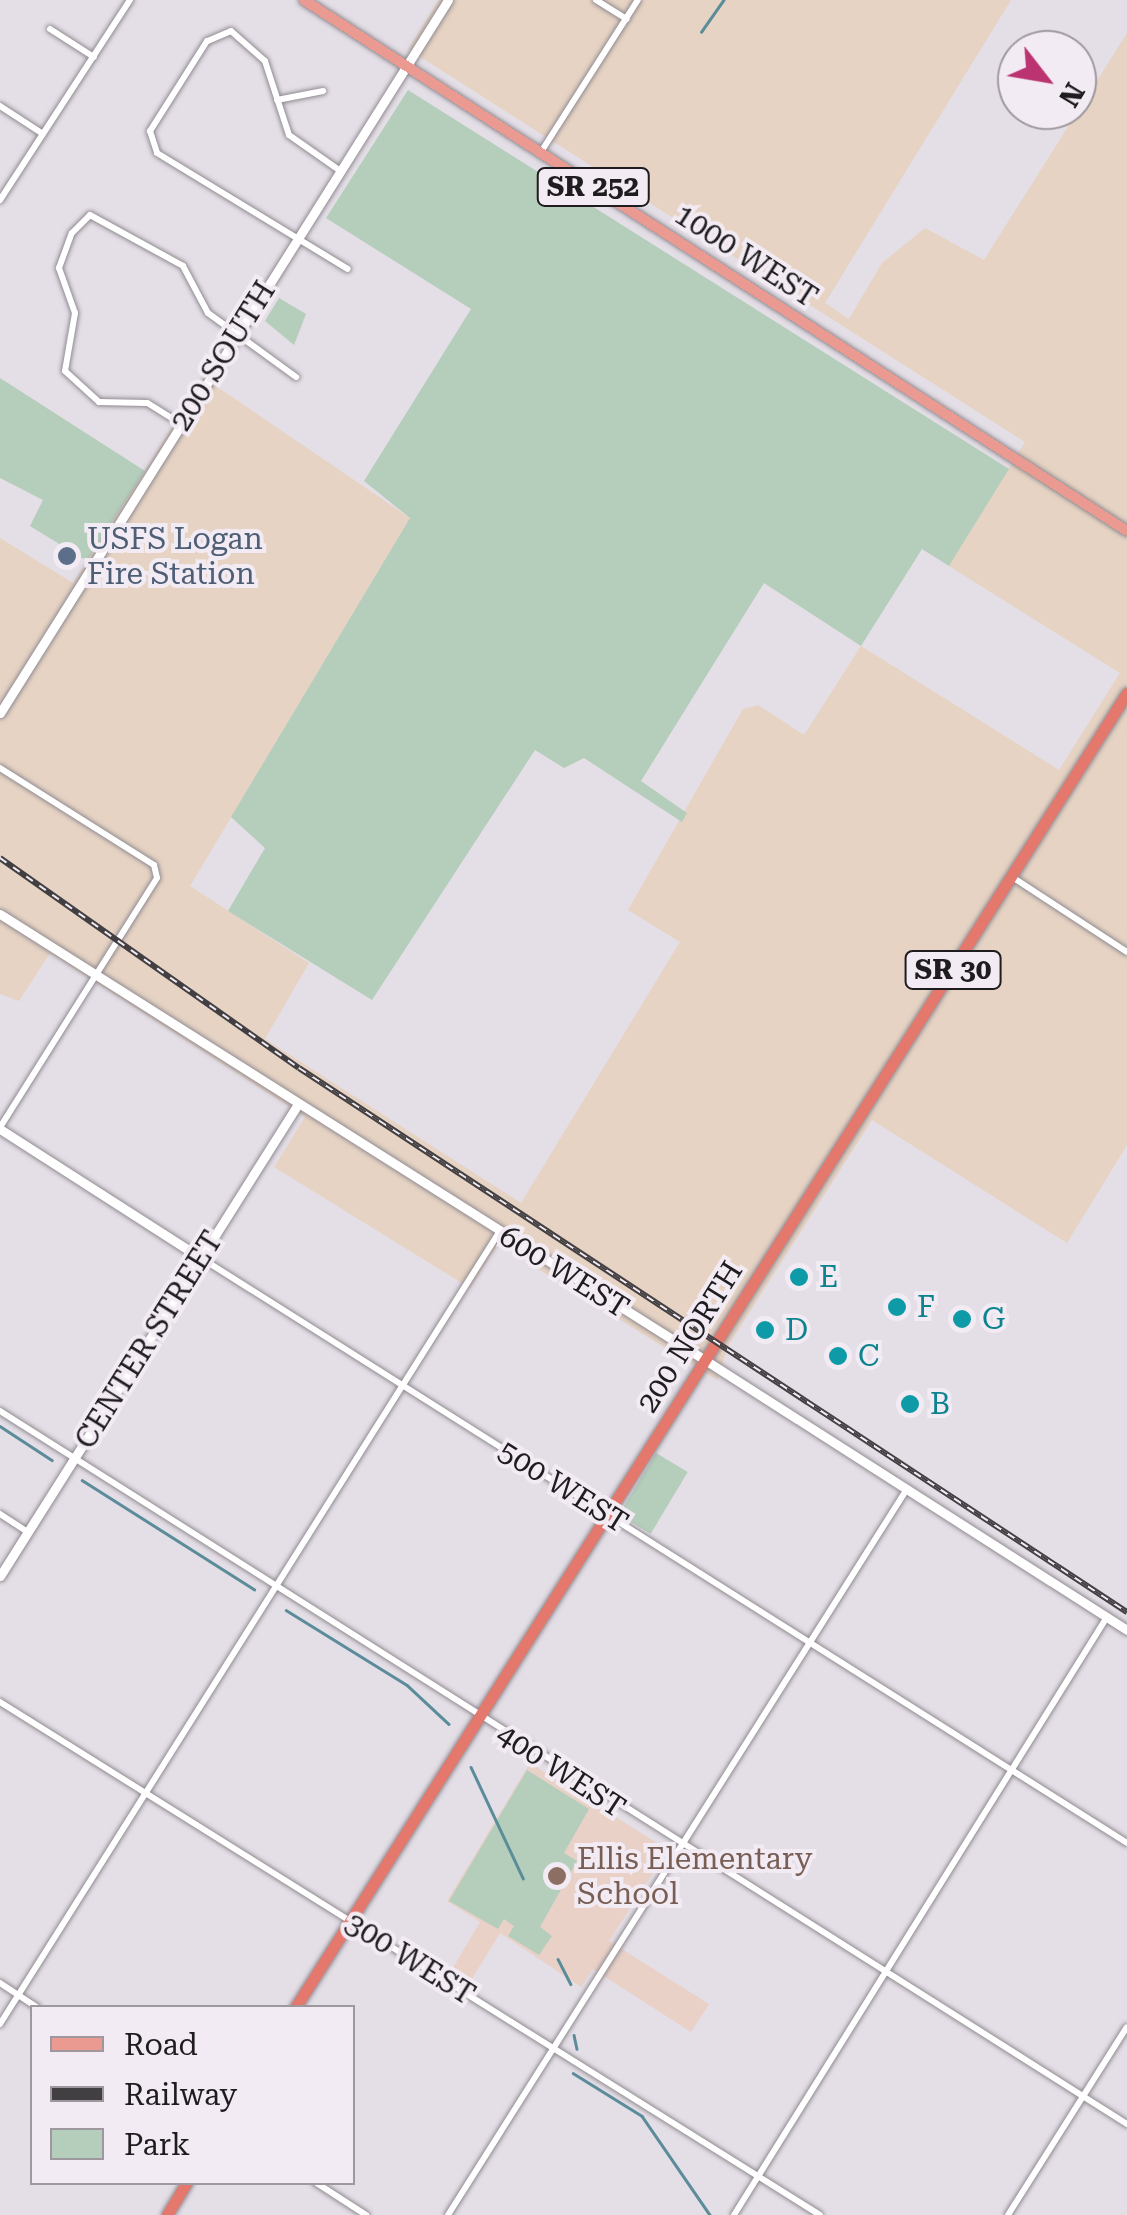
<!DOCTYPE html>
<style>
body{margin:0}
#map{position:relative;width:1127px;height:2215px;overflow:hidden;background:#e4dee6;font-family:"Roboto Serif",serif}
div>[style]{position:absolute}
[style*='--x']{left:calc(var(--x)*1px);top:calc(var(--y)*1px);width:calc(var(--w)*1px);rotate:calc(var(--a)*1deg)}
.commercial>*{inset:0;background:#e6d3c3}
.education>*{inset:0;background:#e9d1c7}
.green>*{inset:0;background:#b5cdbb;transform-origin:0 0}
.stream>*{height:2.5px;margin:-1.25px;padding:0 1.25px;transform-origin:1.25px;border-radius:1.25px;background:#5b8c9a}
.roads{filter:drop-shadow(0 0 2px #918b92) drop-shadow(0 0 2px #918b92)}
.minor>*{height:6px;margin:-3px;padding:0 3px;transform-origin:3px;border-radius:3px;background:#fff}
.tertiary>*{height:9px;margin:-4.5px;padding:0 4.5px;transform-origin:4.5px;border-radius:4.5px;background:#fff}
.secondary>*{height:9px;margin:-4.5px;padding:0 4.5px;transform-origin:4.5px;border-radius:4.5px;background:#fff}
.primary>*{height:10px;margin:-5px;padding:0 5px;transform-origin:5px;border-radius:5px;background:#eb9a91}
.trunk>*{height:11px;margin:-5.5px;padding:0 5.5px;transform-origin:5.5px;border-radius:5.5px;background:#e4786c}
.rail>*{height:6px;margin-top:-3px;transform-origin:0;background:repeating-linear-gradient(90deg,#f2ebf3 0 8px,#423f43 0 16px);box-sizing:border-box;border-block:2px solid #423f43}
.dots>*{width:28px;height:28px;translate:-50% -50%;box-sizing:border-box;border:5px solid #f2ebf3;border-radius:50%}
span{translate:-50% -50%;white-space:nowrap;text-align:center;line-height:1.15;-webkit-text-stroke:8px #f2ebf3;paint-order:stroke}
.shield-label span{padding:2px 8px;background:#f2ebf3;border:2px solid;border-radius:8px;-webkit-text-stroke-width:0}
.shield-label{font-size:28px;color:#1f1c1f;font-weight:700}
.street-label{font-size:30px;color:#1f1c1f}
.service-label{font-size:30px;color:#4e5e75}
.left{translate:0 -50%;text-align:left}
.culture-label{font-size:30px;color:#0d838f}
.education-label{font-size:30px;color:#785e54}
.legend{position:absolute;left:30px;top:2005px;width:325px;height:180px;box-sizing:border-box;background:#f2ebf3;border:2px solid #9e989e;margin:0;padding:12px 18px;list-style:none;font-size:30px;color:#1f1c1f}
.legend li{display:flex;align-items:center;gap:20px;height:50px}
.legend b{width:50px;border:2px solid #9e989e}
.north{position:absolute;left:997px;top:30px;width:100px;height:100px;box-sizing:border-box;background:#f2ebf3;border:2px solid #9e989e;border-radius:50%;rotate:121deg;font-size:28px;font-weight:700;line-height:40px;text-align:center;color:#1f1c1f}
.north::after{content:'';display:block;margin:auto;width:35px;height:45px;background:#bb3370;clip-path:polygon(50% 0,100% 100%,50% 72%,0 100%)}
</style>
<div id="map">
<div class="commercial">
<div style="clip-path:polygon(439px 0,1011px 0,825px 303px,849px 319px,882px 263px,925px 228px,984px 260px,1127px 33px,1127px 1145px,1067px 1243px,872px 1120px,729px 1344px,717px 1380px,498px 1244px,470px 1288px,274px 1167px,305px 1117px,50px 953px,19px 1001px,0 994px,0 538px,73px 583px,204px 378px,410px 518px,190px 886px,309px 963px,265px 1039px,521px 1203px,680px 942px,628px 910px,743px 709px,758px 705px,804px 735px,861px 646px,1059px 770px,1120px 673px,949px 566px,1025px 442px,408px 49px)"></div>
</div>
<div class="education">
<div style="clip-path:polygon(530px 1763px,668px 1850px,609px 1941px,709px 2004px,691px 2032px,593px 1969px,581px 1987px,500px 1933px,470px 1982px,451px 1971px,480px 1922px,447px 1901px)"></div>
</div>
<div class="green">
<div style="clip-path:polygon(408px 90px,1009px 469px,949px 566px,922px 549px,861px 646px,764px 583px,641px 781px,687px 813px,682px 822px,584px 758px,564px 768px,535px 750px,372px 1000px,228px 911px,265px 848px,231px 817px,410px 518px,364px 481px,471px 309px,326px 218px)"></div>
<div style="clip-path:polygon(279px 298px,306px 314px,294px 345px,265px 321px)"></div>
<div style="clip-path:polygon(0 378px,145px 471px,87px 561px,30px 526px,43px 500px,0 478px)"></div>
<div style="left:656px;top:1453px;width:37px;height:72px;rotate:31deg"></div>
<div style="clip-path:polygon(527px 1770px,589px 1809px,564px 1853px,577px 1861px,540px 1927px,552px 1936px,539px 1955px,508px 1936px,514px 1926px,504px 1919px,498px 1929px,449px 1901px)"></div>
</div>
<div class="stream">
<div style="--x:701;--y:32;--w:39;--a:-55"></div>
<div style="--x:0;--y:1426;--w:62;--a:33.2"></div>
<div style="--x:82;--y:1480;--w:204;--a:32.4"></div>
<div style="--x:286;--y:1610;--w:142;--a:31.8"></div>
<div style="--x:407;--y:1685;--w:57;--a:42.9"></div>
<div style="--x:471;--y:1767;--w:123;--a:64.9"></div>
<div style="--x:558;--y:1959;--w:28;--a:63"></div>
<div style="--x:574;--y:2035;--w:14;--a:78"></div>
<div style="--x:573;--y:2073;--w:81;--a:31.9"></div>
<div style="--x:642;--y:2116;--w:120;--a:55.5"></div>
</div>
<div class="roads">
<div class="minor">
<div style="--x:596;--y:0;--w:36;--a:32"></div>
<div style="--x:50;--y:29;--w:52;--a:32.5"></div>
<div style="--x:277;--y:100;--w:47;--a:-11.1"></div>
<div style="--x:0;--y:106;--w:51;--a:33.1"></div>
<div style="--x:541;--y:152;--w:180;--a:-57.5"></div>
<div style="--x:339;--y:170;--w:61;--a:-145"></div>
<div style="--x:289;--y:135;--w:78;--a:-108"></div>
<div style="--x:265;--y:61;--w:45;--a:-138.6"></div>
<div style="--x:231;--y:31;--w:26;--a:157"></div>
<div style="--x:207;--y:41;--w:107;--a:122.3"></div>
<div style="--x:150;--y:131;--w:23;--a:72"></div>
<div style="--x:157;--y:153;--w:223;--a:31.3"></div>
<div style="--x:0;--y:200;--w:239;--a:-57"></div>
<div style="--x:181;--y:424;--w:40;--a:-148"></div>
<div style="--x:147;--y:403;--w:48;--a:-178.8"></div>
<div style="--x:99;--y:402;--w:46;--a:-137.6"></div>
<div style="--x:65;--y:371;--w:59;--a:-80.2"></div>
<div style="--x:75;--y:313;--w:48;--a:-109.6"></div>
<div style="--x:59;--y:268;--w:37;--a:-70"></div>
<div style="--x:72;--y:233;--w:25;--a:-45"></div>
<div style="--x:90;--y:215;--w:106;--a:28.7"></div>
<div style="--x:183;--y:266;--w:53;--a:62"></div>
<div style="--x:208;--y:313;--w:109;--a:36"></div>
<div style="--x:0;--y:768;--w:182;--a:32.2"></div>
<div style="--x:154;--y:865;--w:13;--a:77"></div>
<div style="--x:157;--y:878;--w:294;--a:122.2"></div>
<div style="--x:1012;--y:877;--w:137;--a:33.1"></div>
<div style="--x:201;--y:1258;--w:1095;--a:32.28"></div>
<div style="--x:0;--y:1411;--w:1334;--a:32.32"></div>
<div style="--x:0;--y:1514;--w:33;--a:33"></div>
<div style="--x:0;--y:1702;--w:967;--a:32.03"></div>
<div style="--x:0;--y:1983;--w:45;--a:33.3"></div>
<div style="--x:0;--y:2024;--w:937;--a:-57.77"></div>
<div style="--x:315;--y:2182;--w:61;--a:32.9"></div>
<div style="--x:448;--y:2215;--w:859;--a:-57.7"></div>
<div style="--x:734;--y:2215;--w:705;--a:-58.05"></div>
<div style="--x:1008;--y:2215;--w:222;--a:-57.7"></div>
</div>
<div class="tertiary">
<div style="--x:0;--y:713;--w:842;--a:-57.86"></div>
<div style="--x:0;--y:914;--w:834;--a:32.32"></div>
<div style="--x:0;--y:1129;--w:239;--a:32.7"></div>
<div style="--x:0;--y:1576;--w:558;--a:-57.73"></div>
</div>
<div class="secondary">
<div style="--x:705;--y:1360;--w:501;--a:32.61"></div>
</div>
<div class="primary">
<div style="--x:304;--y:0;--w:979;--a:32.83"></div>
</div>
<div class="trunk">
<div style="--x:295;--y:2008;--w:1556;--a:-57.68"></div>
<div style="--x:167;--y:2215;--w:39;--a:-59"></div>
</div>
</div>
<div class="rail">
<div style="--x:0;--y:858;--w:365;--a:35.1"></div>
<div style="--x:299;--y:1068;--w:991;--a:33.31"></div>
</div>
<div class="dots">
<div style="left:67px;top:556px;background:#5c6f8a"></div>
<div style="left:799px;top:1277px;background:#0f9aa8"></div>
<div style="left:897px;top:1307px;background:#0f9aa8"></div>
<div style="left:962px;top:1319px;background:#0f9aa8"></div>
<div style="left:765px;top:1330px;background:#0f9aa8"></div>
<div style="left:838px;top:1356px;background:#0f9aa8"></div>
<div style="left:910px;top:1404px;background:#0f9aa8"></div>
<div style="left:557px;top:1876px;background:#8d6e63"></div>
</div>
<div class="shield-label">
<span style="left:593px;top:187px">SR 252</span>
<span style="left:953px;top:970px">SR 30</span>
</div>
<div class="street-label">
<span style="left:746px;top:256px;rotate:33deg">1000 WEST</span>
<span style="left:223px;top:356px;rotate:-58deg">200 SOUTH</span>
<span style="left:564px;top:1272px;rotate:32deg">600 WEST</span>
<span style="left:690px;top:1337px;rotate:-58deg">200 NORTH</span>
<span style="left:149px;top:1340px;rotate:-58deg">CENTER STREET</span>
<span style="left:563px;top:1487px;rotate:32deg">500 WEST</span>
<span style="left:561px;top:1771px;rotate:33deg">400 WEST</span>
<span style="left:410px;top:1959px;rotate:32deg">300 WEST</span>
</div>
<div class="service-label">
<span class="left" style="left:87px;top:556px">USFS Logan<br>Fire Station</span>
</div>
<div class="culture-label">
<span class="left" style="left:819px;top:1277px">E</span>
<span class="left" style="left:917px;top:1307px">F</span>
<span class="left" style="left:982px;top:1319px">G</span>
<span class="left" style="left:785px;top:1330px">D</span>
<span class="left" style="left:858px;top:1356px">C</span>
<span class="left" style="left:930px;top:1404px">B</span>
</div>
<div class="education-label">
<span class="left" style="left:577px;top:1876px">Ellis Elementary<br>School</span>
</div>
<ul class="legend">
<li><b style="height:12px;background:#eb9a91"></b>Road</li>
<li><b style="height:12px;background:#423f43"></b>Railway</li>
<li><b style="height:28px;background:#b5cdbb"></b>Park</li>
</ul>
<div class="north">N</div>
</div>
